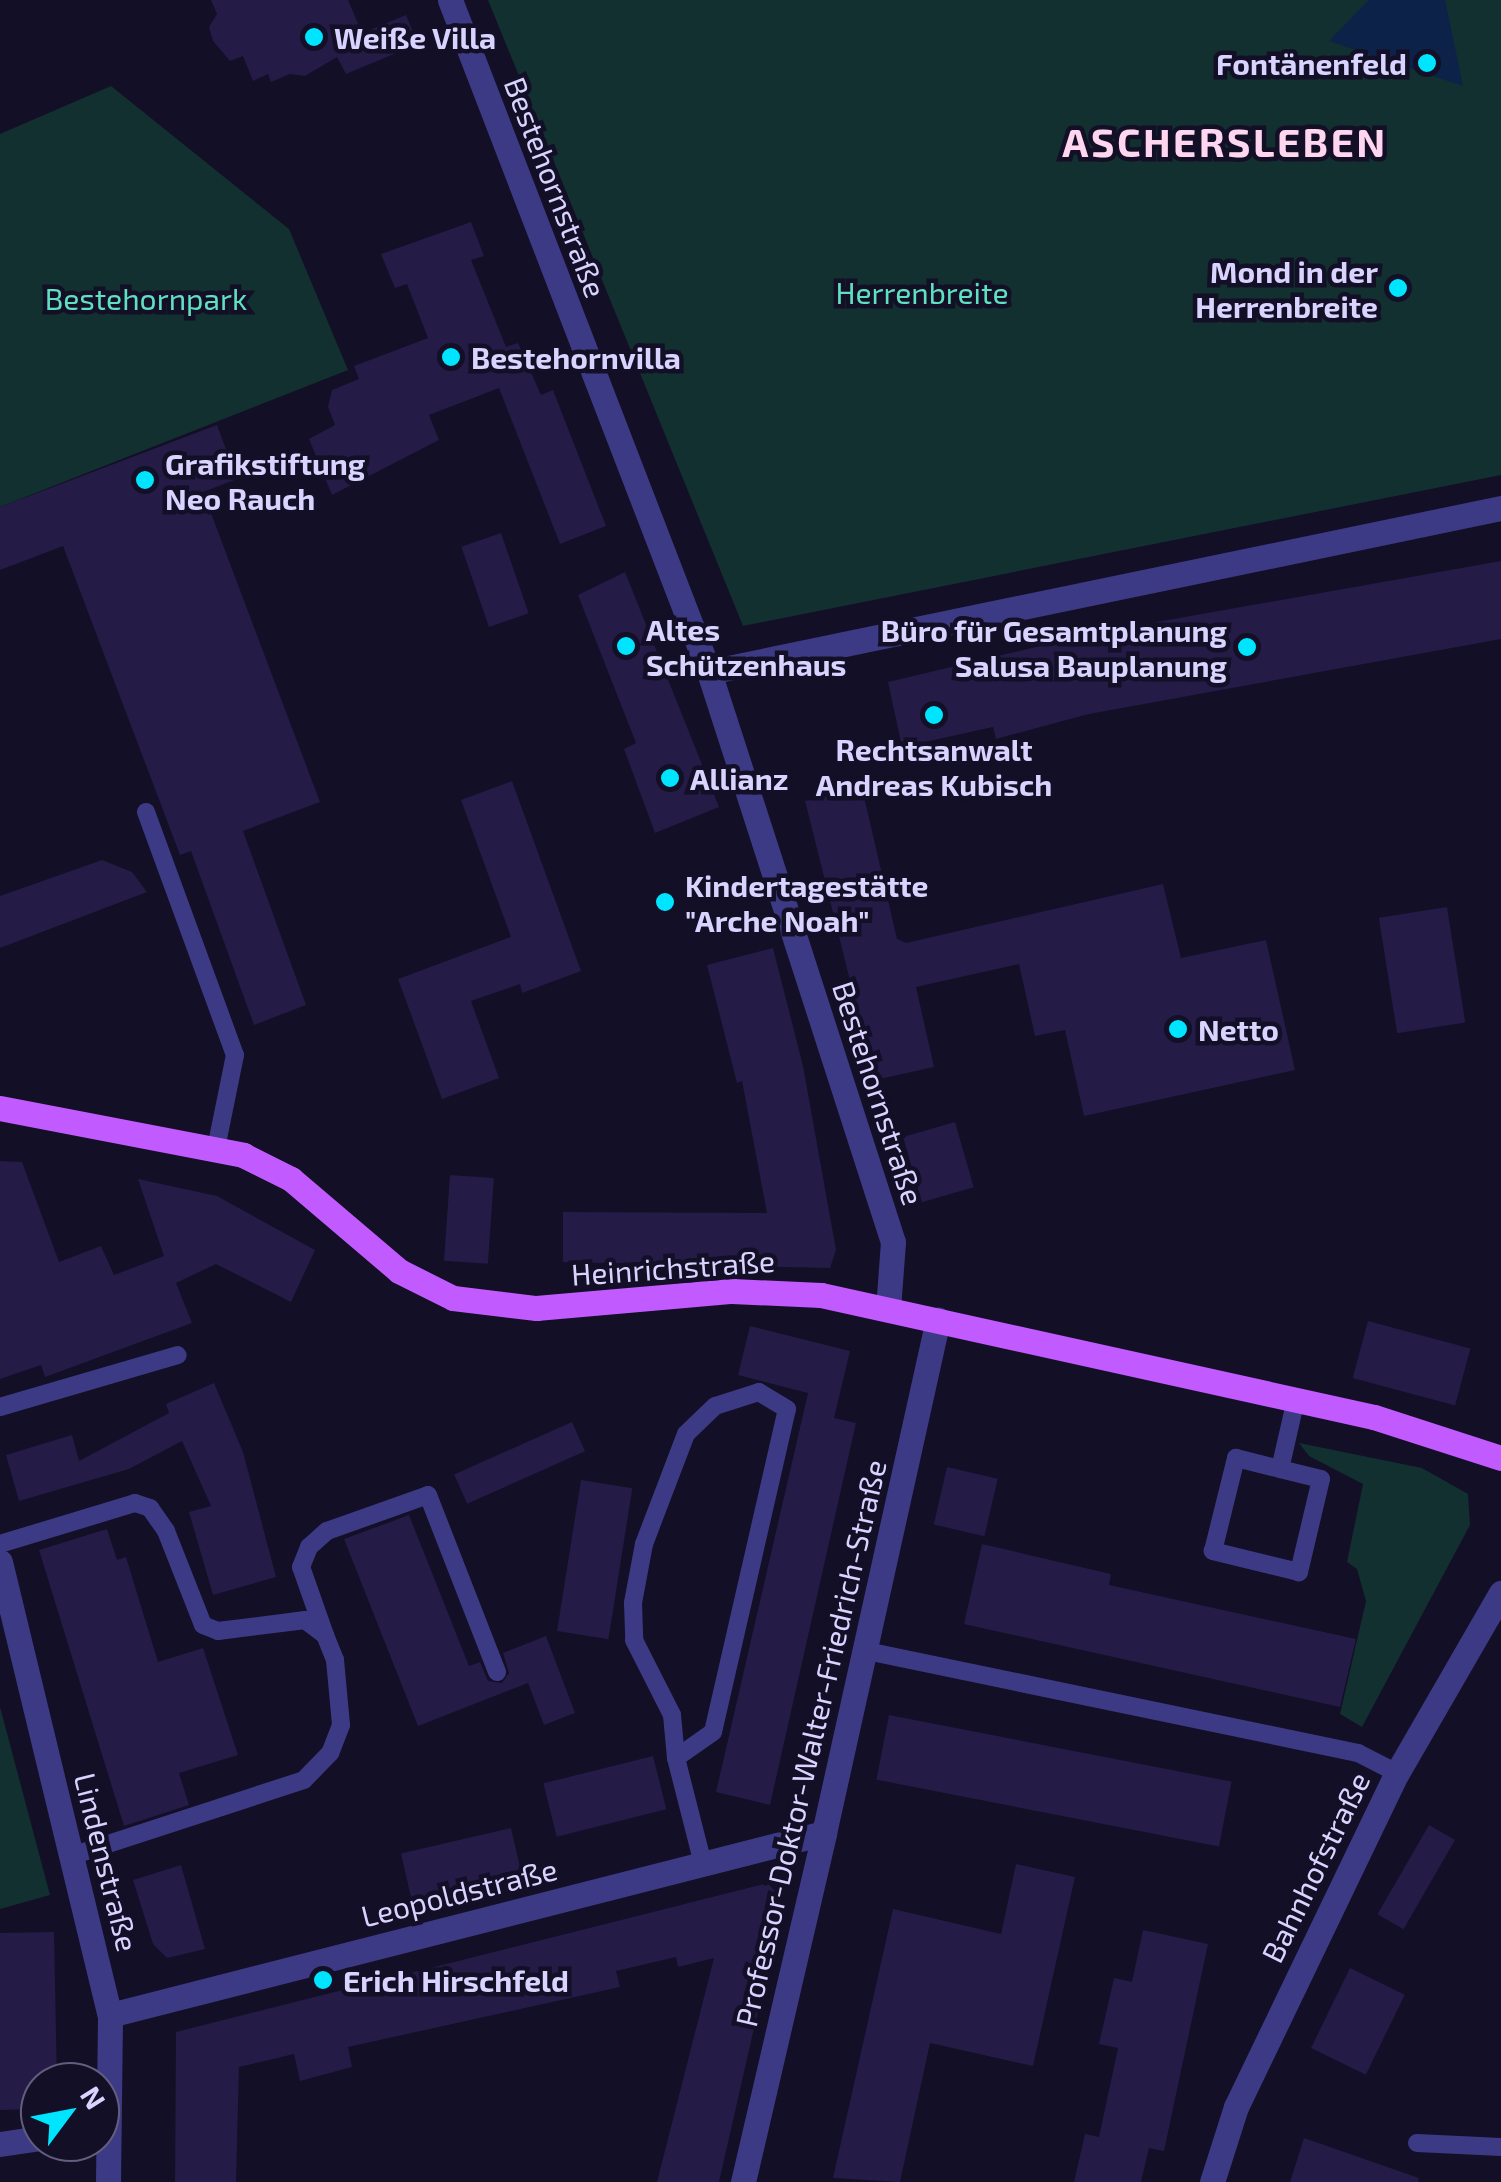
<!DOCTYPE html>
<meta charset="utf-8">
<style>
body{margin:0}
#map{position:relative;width:1501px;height:2182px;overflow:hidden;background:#130f26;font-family:"Exo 2",sans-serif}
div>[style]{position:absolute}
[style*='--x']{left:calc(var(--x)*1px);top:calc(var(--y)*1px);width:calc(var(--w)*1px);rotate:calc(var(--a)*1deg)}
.green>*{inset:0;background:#12302f}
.water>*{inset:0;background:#0c2248}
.building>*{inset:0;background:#241b47;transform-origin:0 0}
.service>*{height:18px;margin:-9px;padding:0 9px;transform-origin:9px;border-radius:9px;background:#3d3a85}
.minor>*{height:25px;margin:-12.5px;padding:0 12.5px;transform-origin:12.5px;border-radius:12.5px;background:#3d3a85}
.tertiary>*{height:25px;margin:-12.5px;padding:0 12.5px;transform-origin:12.5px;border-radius:12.5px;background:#3d3a85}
.primary>*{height:25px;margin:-12.5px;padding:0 12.5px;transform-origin:12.5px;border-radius:12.5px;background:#c25bff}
.dots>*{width:28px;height:28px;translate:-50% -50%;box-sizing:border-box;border:5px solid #130f26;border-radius:50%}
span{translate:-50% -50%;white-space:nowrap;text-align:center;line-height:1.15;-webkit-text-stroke:9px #130f26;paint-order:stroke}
.poi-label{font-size:30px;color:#d9d4ff;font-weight:700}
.left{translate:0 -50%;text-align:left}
.right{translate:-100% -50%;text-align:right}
.street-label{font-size:30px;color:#d9d4ff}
.park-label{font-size:30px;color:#5fe0c0}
.district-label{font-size:40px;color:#ffd6f0;font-weight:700;letter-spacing:2.5px}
.north{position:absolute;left:20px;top:2062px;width:100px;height:100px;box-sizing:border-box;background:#130f26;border:2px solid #625e7d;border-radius:50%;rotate:58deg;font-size:28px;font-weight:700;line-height:40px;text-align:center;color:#d9d4ff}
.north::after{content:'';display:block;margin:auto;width:35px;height:45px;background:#00e5ff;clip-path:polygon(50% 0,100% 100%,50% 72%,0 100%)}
</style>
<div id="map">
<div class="green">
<div style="clip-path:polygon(488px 0,1501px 0,1501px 475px,743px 626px)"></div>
<div style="clip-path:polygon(111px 86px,289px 229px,348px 370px,0 507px,0 134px)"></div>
<div style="clip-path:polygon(1299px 1443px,1422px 1468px,1468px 1494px,1470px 1525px,1362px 1727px,1340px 1714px,1366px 1601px,1357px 1569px,1347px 1562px,1363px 1484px,1309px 1456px)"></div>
<div style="clip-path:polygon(0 1707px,50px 1895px,0 1909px)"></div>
</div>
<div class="water">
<div style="clip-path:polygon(1369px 0,1445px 0,1463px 86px,1329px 41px)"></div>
</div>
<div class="building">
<div style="clip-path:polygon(211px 0,348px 0,362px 33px,406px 15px,418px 44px,346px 74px,337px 57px,305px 76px,290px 74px,271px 82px,268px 74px,253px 81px,243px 56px,230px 61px,213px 41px,209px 27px,217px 14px)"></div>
<div style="clip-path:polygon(471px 222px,484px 256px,471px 260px,506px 347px,518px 343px,541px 395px,553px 390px,606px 526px,560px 544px,499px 388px,429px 415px,439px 440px,332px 495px,309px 439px,335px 425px,328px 407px,332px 390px,359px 379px,354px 366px,428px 338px,407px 284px,395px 288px,381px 254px)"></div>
<div style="clip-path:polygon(217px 425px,237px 479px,203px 492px,320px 802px,243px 831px,306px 1005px,254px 1025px,191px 851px,180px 855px,63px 546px,0 570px,0 507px)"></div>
<div style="left:501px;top:533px;width:85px;height:42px;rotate:71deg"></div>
<div style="clip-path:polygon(1501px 561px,1501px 639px,1089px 714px,996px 739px,993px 727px,902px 747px,888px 682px,1100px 632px)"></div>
<div style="clip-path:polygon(625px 572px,719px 807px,655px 833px,624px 749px,636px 743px,578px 595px)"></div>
<div style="clip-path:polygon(512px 781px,581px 971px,522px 993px,520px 984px,471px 1001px,499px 1078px,442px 1099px,398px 979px,511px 937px,461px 800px)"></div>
<div style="clip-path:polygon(862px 788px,897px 939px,906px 943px,1163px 884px,1181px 958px,1266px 940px,1295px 1070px,1084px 1116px,1065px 1030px,1035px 1036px,1019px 964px,916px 987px,934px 1067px,875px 1080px,805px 801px)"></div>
<div style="clip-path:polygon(102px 860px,132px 872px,147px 892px,0 948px,0 896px)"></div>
<div style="left:1447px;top:907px;width:117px;height:69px;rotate:81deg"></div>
<div style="clip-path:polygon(773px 948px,803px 1066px,836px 1250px,830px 1268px,563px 1262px,563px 1212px,767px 1213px,742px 1081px,737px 1083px,707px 965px)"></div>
<div style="left:955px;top:1122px;width:68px;height:54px;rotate:74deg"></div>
<div style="clip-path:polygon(0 1161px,22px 1162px,59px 1262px,101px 1246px,114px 1275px,164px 1256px,138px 1179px,217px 1196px,315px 1250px,291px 1302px,216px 1264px,176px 1283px,192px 1323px,45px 1377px,41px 1365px,0 1379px)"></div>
<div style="left:450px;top:1175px;width:44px;height:86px;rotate:4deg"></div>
<div style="left:1368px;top:1321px;width:106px;height:59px;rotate:15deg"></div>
<div style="clip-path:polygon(750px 1326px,850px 1351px,834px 1418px,856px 1423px,770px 1805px,716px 1792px,808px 1393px,738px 1375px)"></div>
<div style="clip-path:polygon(214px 1383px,243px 1452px,276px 1577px,213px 1595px,189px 1512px,211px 1506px,182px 1441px,129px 1469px,19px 1501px,6px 1455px,72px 1435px,79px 1461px,169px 1413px,166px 1404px)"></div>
<div style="left:572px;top:1422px;width:32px;height:129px;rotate:66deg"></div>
<div style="left:947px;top:1467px;width:52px;height:59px;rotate:13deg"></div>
<div style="left:581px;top:1480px;width:52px;height:153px;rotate:9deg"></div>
<div style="clip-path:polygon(409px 1515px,469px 1666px,480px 1662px,488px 1681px,502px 1683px,509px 1673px,503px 1653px,546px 1636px,575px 1713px,544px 1725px,528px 1683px,418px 1726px,344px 1539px)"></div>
<div style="clip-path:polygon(107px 1529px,117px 1560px,126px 1557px,158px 1662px,203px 1648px,238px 1755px,179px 1773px,189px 1805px,124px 1826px,39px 1550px)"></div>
<div style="clip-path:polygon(982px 1544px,1111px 1574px,1109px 1585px,1356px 1639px,1340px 1707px,964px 1624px)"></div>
<div style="left:889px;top:1715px;width:349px;height:66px;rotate:11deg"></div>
<div style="left:653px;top:1756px;width:55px;height:113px;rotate:76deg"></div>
<div style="left:1429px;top:1825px;width:30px;height:103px;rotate:30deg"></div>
<div style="left:511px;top:1828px;width:48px;height:113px;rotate:77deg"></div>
<div style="clip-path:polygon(1016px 1864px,1075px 1877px,1033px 2066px,930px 2043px,900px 2182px,833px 2178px,893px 1909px,1001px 1934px)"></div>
<div style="clip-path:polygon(181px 1865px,205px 1949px,167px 1958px,153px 1944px,133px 1880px)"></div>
<div style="clip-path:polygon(768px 1883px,783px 1901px,719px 2182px,657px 2182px,714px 1958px,678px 1967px,676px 1957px,616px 1971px,620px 1987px,348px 2047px,352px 2067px,300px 2081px,294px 2054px,239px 2067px,236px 2182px,175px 2182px,176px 2032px)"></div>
<div style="clip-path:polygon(1143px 1930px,1208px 1944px,1164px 2151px,1149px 2148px,1141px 2182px,1074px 2182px,1085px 2134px,1099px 2137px,1118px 2048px,1099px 2044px,1114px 1978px,1132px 1982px)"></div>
<div style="clip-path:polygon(54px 1932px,57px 2082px,40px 2082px,40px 2109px,0 2110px,0 1933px)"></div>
<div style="left:1350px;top:1968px;width:61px;height:89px;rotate:26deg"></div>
<div style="clip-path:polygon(1304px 2138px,1419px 2178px,1418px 2182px,1290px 2182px)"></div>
</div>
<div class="service">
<div style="--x:146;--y:812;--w:259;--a:69.9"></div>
<div style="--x:235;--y:1055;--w:95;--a:101.5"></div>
<div style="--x:0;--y:1407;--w:185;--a:-16.3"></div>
<div style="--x:1280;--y:1469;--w:42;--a:13.7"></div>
<div style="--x:1321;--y:1479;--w:96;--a:103.3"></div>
<div style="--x:1299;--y:1572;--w:89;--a:-166.3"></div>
<div style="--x:1213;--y:1551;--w:96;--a:-76.1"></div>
<div style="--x:1236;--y:1458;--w:45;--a:14"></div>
<div style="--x:1280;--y:1469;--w:72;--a:-77.1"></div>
<div style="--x:0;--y:1544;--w:141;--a:-16.9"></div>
<div style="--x:135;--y:1503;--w:16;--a:18"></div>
<div style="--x:150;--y:1508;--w:28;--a:55"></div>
<div style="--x:166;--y:1531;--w:101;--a:68.5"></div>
<div style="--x:203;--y:1625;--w:16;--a:22"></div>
<div style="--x:218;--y:1631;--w:88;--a:-7.2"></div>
<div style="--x:305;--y:1620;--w:25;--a:37"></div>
<div style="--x:325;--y:1635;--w:27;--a:68"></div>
<div style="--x:335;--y:1660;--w:65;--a:84.7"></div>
<div style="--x:341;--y:1725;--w:30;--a:111"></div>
<div style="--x:330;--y:1753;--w:37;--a:134"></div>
<div style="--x:304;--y:1780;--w:244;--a:161.9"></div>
<div style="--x:325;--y:1635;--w:72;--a:-109.4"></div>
<div style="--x:301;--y:1567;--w:22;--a:-68"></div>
<div style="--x:309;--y:1547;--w:24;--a:-42"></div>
<div style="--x:327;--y:1531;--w:107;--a:-19.6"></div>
<div style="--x:428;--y:1495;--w:190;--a:68.7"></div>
<div style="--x:862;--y:1650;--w:507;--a:11.73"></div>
<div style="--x:1358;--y:1753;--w:44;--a:27.1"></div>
<div style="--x:676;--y:1758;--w:45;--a:-35.1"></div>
<div style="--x:713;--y:1732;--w:331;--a:-77.1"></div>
<div style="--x:787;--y:1409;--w:33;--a:-149"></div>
<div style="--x:759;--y:1392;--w:46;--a:162.3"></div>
<div style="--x:715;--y:1406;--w:40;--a:136"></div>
<div style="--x:686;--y:1434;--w:118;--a:110.9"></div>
<div style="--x:644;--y:1544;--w:60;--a:100.6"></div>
<div style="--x:633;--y:1603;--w:37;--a:88"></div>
<div style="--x:634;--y:1640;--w:84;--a:63.1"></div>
<div style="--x:672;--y:1715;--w:43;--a:84.7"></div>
<div style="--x:676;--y:1758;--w:109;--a:75.7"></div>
<div style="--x:1417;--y:2143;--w:84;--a:2.7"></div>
</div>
<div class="minor">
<div style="--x:450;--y:0;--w:720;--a:68.92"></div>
<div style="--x:709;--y:672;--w:599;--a:72.11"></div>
<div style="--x:893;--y:1242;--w:66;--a:94.3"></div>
<div style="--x:709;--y:672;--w:809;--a:-11.7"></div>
<div style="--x:0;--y:1562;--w:466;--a:76.4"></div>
<div style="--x:0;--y:2144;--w:40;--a:-8.5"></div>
<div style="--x:743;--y:2182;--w:358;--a:-76.9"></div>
<div style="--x:1212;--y:2182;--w:79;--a:-72.3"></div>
<div style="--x:1236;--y:2107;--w:371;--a:-64.3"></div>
<div style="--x:1397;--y:1773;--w:208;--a:-60"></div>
</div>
<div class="tertiary">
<div style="--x:108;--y:2182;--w:167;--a:-89.3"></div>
<div style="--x:110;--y:2015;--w:737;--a:-14.3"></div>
<div style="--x:824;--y:1833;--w:526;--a:-77.49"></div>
</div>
<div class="primary">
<div style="--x:0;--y:1108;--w:248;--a:10.9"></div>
<div style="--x:243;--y:1155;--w:54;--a:26.6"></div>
<div style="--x:291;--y:1179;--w:142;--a:40.4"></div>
<div style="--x:399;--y:1271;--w:60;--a:26.6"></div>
<div style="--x:453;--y:1298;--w:84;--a:6.9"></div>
<div style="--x:536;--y:1308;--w:197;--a:-5"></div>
<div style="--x:732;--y:1291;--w:89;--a:2.6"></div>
<div style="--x:821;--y:1295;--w:566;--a:12.44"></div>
<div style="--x:1374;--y:1417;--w:133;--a:17.9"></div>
</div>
<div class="dots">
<div style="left:314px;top:37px;background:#00e5ff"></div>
<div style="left:1427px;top:63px;background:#00e5ff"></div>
<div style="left:1398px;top:288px;background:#00e5ff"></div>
<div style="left:451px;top:357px;background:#00e5ff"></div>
<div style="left:145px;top:480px;background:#00e5ff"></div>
<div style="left:626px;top:646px;background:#00e5ff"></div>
<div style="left:1247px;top:647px;background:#00e5ff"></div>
<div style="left:934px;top:715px;background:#00e5ff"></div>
<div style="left:670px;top:778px;background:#00e5ff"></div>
<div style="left:665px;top:902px;background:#00e5ff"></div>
<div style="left:1178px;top:1029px;background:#00e5ff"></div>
<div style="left:323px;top:1980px;background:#00e5ff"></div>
</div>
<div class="poi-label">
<span class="left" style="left:334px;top:37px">Weiße Villa</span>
<span class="right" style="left:1407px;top:63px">Fontänenfeld</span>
<span class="right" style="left:1378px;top:288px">Mond in der<br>Herrenbreite</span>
<span class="left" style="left:471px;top:357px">Bestehornvilla</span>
<span class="left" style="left:165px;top:480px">Grafikstiftung<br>Neo Rauch</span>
<span class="left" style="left:646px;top:646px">Altes<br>Schützenhaus</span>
<span class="right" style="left:1227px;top:647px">Büro für Gesamtplanung<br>Salusa Bauplanung</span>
<span style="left:934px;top:766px">Rechtsanwalt<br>Andreas Kubisch</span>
<span class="left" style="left:690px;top:778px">Allianz</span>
<span class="left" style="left:685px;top:902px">Kindertagestätte<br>"Arche Noah"</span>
<span class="left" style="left:1198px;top:1029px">Netto</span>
<span class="left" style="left:343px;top:1980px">Erich Hirschfeld</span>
</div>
<div class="street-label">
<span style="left:556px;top:187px;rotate:69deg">Bestehornstraße</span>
<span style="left:879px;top:1093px;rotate:72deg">Bestehornstraße</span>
<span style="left:673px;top:1267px;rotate:-4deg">Heinrichstraße</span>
<span style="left:810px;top:1743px;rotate:-77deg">Professor-Doktor-Walter-Friedrich-Straße</span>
<span style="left:107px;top:1862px;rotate:76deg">Lindenstraße</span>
<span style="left:1315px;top:1867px;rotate:-64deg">Bahnhofstraße</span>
<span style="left:459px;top:1892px;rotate:-14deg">Leopoldstraße</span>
</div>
<div class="park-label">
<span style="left:922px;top:292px">Herrenbreite</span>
<span style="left:146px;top:298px">Bestehornpark</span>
</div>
<div class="district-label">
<span style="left:1225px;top:141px">ASCHERSLEBEN</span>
</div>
<div class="north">N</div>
</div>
